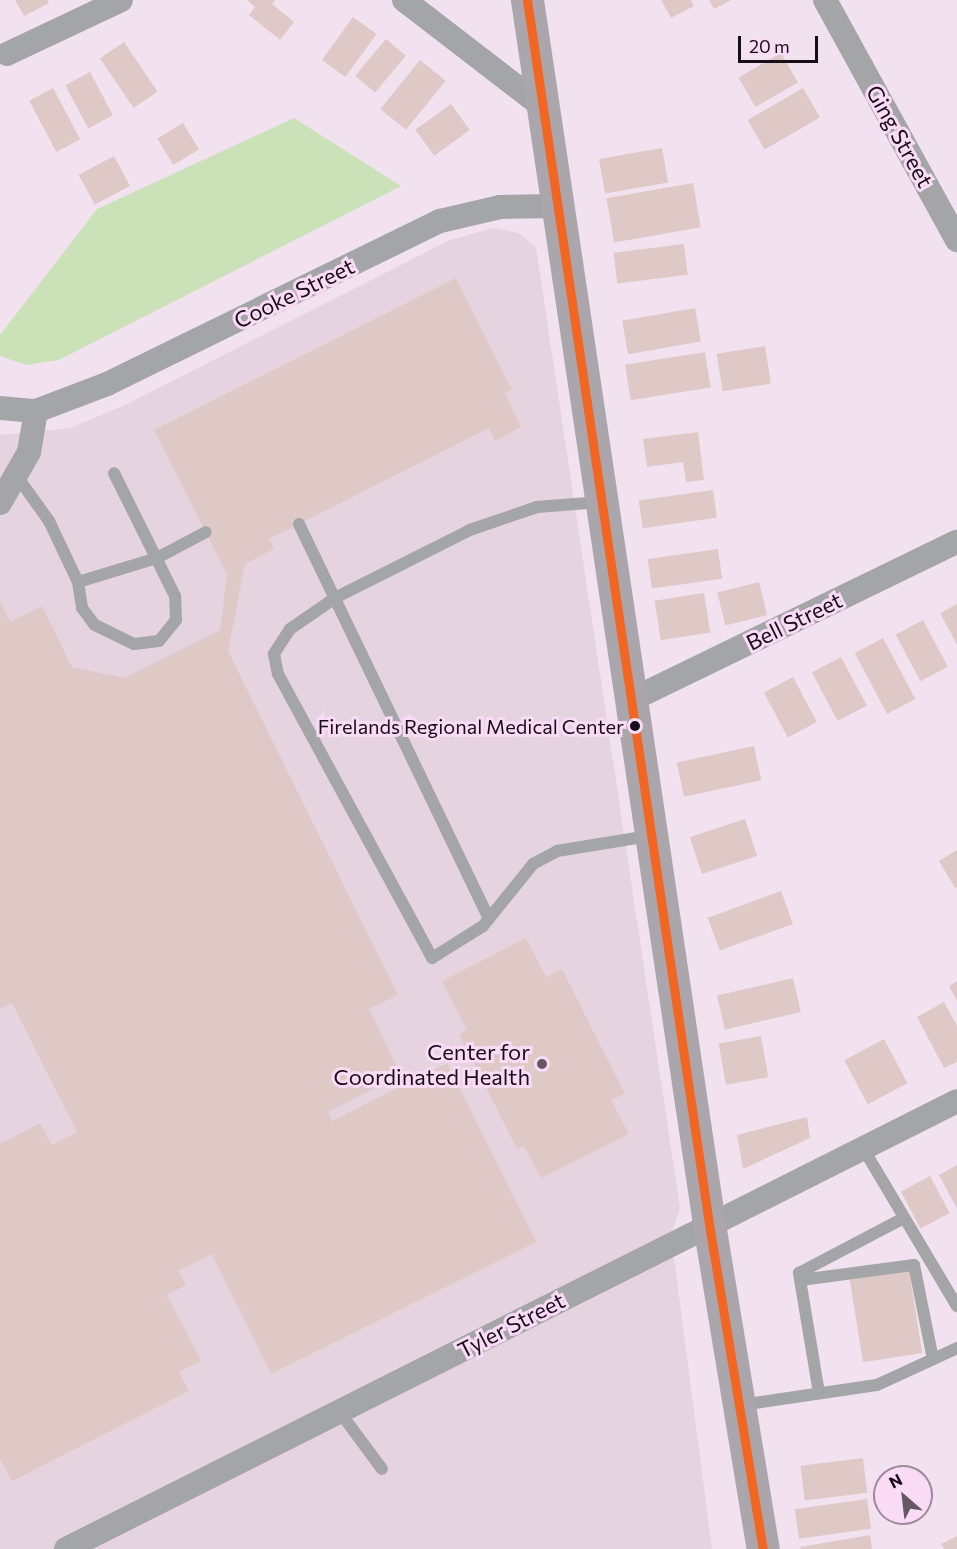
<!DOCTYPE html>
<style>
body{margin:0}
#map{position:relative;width:957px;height:1549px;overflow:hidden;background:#f2e2f0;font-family:Commissioner,sans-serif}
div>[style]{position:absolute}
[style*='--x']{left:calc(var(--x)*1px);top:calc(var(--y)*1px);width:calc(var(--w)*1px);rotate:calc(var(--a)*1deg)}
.medical>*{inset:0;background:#e5d3e0}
.green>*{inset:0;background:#cbe1b8}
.building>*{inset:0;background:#dec9c7;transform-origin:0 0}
.service>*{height:12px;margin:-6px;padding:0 6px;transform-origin:6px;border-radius:6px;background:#a4a5a7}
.minor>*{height:24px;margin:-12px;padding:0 12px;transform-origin:12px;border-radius:12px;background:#a4a5a7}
.primary>*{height:33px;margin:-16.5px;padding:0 16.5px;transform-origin:16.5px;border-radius:16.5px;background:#aaa6ac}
.bus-1>*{height:9px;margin:-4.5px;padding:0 4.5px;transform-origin:4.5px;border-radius:4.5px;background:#f26522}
.dots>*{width:16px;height:16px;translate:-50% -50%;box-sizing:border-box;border:3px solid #f9dbf6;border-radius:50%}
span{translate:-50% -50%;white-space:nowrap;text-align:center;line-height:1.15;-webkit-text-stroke:6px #f9dbf6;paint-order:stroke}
.bus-label{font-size:20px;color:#180e18}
.right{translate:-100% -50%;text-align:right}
.street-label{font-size:22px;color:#180e18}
.poi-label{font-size:22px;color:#180e18}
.north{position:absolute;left:873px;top:1465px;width:60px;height:60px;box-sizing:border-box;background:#f9dbf6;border:2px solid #9f899d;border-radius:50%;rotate:332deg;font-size:16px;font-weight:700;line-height:24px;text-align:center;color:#180e18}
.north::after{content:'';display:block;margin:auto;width:21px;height:27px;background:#645864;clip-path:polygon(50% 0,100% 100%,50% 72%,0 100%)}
.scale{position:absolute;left:738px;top:36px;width:80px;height:27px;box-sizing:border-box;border:3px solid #180e18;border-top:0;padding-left:8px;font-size:18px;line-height:21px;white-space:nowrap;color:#180e18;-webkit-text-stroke:4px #f9dbf6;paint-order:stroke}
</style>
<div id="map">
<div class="medical">
<div style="clip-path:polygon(493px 228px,519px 233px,536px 247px,680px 1208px,671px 1234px,712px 1549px,0 1549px,0 435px,70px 428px,123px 406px,450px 240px)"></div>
</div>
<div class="green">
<div style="clip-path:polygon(294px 118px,401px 186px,59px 360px,26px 365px,0 356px,0 335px,97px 209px)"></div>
</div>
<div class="building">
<div style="clip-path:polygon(15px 0,47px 0,49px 3px,24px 16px)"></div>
<div style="clip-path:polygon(247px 0,275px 0,272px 4px,294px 22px,280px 40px,249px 15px,255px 7px)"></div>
<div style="clip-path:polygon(661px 0,691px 0,694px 6px,671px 18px)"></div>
<div style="clip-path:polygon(709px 0,731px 0,714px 9px)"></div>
<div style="left:353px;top:17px;width:29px;height:53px;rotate:36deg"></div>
<div style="left:386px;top:39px;width:26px;height:48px;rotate:40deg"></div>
<div style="left:124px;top:42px;width:60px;height:29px;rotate:56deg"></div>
<div style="left:781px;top:53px;width:34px;height:49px;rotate:60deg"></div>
<div style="left:420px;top:60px;width:33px;height:63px;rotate:39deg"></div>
<div style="left:90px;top:72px;width:49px;height:28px;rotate:62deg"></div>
<div style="left:53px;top:88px;width:58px;height:27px;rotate:62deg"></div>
<div style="left:803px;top:88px;width:34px;height:64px;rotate:60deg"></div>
<div style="left:451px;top:104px;width:32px;height:44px;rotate:54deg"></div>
<div style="left:183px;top:123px;width:31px;height:30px;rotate:59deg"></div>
<div style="left:662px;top:148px;width:35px;height:64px;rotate:80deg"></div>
<div style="left:114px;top:156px;width:34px;height:40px;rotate:62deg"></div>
<div style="left:693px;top:183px;width:45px;height:88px;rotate:80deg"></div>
<div style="left:684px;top:244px;width:31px;height:71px;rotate:83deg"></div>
<div style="clip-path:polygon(456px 278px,512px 390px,505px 393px,521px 427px,495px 441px,489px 428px,269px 539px,274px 549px,245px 564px,228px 651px,398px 995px,369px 1009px,401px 1075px,328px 1112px,332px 1121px,447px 1063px,536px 1242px,271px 1374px,212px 1254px,178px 1271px,186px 1285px,167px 1295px,201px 1361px,179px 1372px,189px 1391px,12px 1481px,0 1459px,0 1144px,40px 1123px,52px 1145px,77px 1132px,12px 1003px,0 1009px,0 601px,10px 622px,42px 606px,72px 667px,124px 678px,220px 630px,227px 574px,154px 430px)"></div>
<div style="left:695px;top:308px;width:34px;height:74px;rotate:80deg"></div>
<div style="left:765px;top:346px;width:38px;height:49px;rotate:81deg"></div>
<div style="left:705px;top:352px;width:36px;height:81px;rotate:81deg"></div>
<div style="clip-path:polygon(698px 432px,704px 480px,686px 482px,683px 462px,647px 467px,643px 439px)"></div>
<div style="left:713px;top:490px;width:28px;height:75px;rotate:82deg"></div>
<div style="left:718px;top:549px;width:30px;height:71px;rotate:82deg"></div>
<div style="left:759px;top:582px;width:34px;height:43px;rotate:76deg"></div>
<div style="left:704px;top:593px;width:40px;height:50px;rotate:81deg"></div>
<div style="clip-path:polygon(957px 604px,957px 645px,940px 613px)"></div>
<div style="left:923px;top:620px;width:53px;height:31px;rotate:62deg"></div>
<div style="left:883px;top:638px;width:69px;height:32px;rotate:62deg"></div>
<div style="left:841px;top:657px;width:55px;height:33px;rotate:62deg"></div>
<div style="left:793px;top:677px;width:51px;height:33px;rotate:62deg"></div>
<div style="left:754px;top:746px;width:35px;height:79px;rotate:78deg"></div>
<div style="left:745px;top:819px;width:39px;height:58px;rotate:72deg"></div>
<div style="clip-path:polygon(957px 850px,957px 887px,955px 888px,939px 861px)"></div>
<div style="left:781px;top:891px;width:35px;height:78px;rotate:70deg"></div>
<div style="clip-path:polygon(526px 938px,546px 977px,562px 969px,625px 1094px,611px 1100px,629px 1134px,541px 1178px,524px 1146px,517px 1149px,459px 1034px,467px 1030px,442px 981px)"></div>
<div style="left:793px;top:978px;width:35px;height:78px;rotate:77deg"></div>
<div style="clip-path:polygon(957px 981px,957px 1001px,949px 986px)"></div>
<div style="clip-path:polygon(944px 1002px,957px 1026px,957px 1062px,944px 1068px,917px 1017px)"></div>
<div style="left:761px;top:1036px;width:42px;height:43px;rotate:80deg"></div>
<div style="left:884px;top:1039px;width:50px;height:45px;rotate:62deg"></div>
<div style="clip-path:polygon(807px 1117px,810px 1138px,743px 1169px,737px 1135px)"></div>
<div style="clip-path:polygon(957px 1165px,957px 1209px,939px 1175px)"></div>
<div style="left:930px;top:1176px;width:42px;height:33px;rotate:62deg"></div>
<div style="left:909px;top:1270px;width:84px;height:60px;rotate:81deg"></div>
<div style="left:863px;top:1458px;width:35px;height:63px;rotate:83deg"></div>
<div style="left:867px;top:1499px;width:30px;height:73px;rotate:82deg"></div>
<div style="clip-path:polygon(870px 1535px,872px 1549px,801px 1549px,800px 1547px)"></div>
<div style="clip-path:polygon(957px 1536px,957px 1549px,944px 1549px,941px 1544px)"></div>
</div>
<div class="service">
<div style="--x:16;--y:475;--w:57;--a:54.3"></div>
<div style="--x:49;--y:521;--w:68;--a:64.6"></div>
<div style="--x:78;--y:582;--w:26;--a:81"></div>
<div style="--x:82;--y:608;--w:21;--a:53"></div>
<div style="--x:95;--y:625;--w:43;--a:26"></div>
<div style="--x:134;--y:644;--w:25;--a:-7"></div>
<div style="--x:159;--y:641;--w:27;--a:-51"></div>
<div style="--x:176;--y:620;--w:24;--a:-92"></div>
<div style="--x:175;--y:596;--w:137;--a:-116.4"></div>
<div style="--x:601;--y:502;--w:64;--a:175.5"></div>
<div style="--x:537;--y:507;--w:71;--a:161.1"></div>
<div style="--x:470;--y:530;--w:151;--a:153.3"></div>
<div style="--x:335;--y:598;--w:55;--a:145.4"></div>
<div style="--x:290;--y:629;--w:30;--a:123"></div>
<div style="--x:274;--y:654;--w:20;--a:79"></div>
<div style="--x:278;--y:674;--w:323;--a:61.5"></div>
<div style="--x:432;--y:958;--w:60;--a:-32.1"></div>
<div style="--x:483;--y:926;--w:80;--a:-51.1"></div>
<div style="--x:533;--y:864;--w:27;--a:-28"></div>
<div style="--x:557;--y:851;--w:93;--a:-9.3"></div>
<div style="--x:299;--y:524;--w:438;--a:64.3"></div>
<div style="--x:78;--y:582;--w:83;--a:-16.9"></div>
<div style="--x:157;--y:558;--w:55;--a:-28"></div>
<div style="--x:863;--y:1148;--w:184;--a:59.3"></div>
<div style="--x:801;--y:1280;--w:114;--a:-7.6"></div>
<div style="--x:914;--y:1265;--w:96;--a:78.6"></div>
<div style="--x:819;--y:1393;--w:122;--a:-99.5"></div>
<div style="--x:799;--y:1273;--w:116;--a:-27.7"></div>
<div style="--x:741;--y:1405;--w:137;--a:-8.4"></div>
<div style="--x:877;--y:1385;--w:88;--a:-24.8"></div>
<div style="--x:339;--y:1411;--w:72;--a:53.4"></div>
</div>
<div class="minor">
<div style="--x:404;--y:0;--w:175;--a:37.6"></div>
<div style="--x:825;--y:0;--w:274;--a:61.2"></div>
<div style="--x:7;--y:54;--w:126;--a:-25.3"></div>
<div style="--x:0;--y:408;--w:36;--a:5"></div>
<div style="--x:36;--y:411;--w:76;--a:-20.8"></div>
<div style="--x:107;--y:384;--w:371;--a:-26.1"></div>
<div style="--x:440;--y:221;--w:62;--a:-13.1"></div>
<div style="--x:500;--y:207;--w:60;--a:-1"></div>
<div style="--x:0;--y:503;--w:59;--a:-60.4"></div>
<div style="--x:29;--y:452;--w:42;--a:-80.3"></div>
<div style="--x:631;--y:700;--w:362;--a:-25.9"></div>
<div style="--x:66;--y:1549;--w:997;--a:-26.69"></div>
</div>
<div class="primary">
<div style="--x:527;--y:0;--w:1237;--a:81.54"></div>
<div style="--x:709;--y:1224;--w:329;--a:80.6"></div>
</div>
<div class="bus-1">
<div style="--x:527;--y:0;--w:1237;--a:81.54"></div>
<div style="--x:709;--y:1224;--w:329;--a:80.6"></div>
</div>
<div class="dots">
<div style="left:635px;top:726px;background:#180e18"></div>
<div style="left:542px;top:1064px;background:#645864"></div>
</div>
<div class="bus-label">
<span class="right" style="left:624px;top:726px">Firelands Regional Medical Center</span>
</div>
<div class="street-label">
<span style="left:900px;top:136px;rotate:61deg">Ging Street</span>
<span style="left:294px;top:293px;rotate:-26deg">Cooke Street</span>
<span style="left:794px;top:621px;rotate:-26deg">Bell Street</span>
<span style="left:511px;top:1325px;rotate:-27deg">Tyler Street</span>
</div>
<div class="poi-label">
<span class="right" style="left:530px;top:1064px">Center for<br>Coordinated Health</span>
</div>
<div class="north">N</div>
<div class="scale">20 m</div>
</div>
